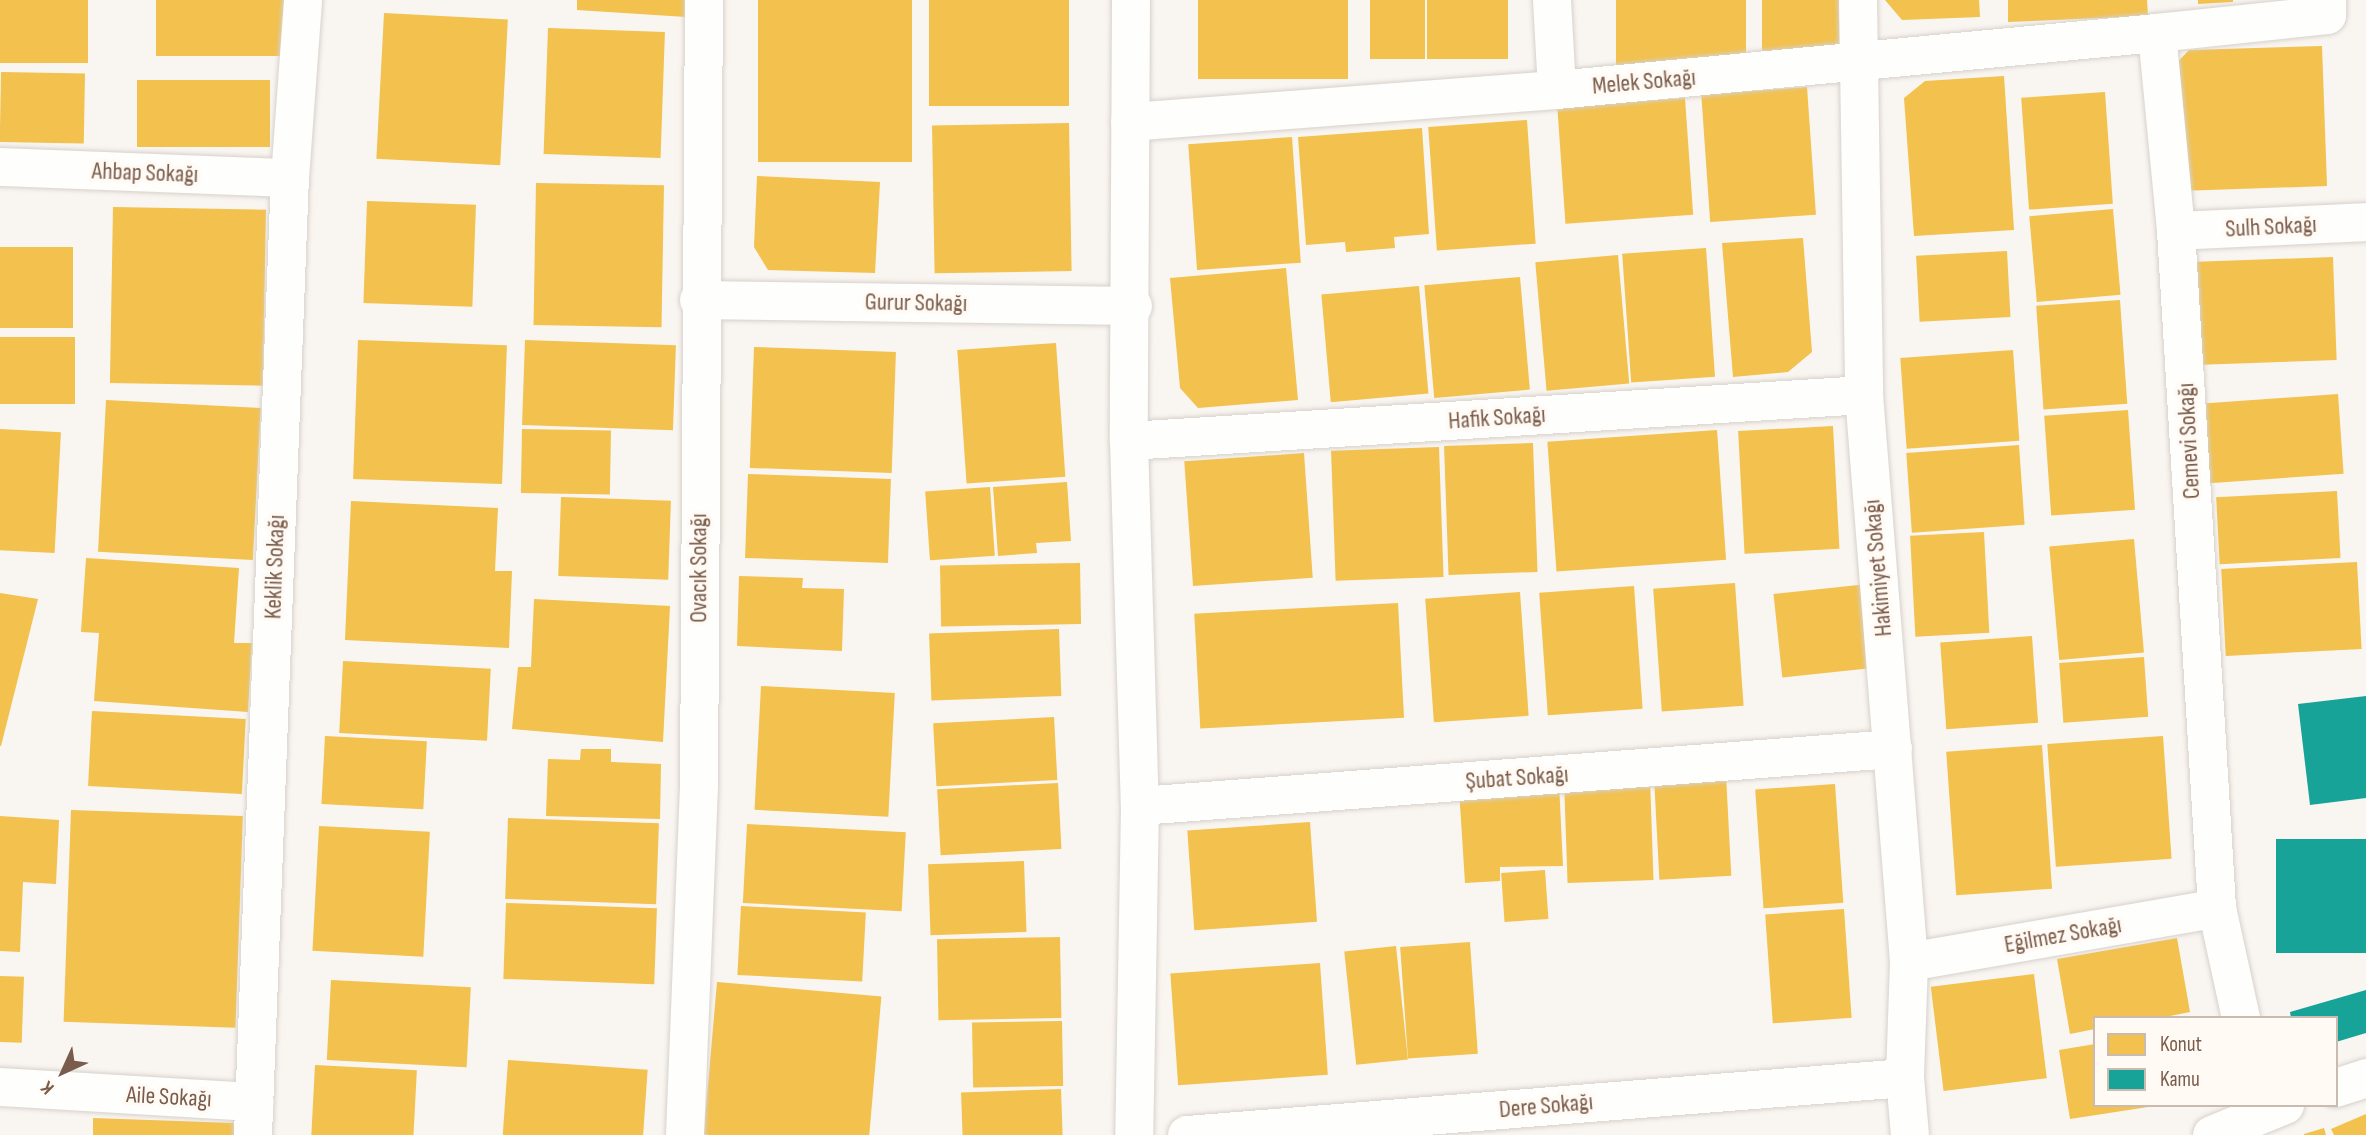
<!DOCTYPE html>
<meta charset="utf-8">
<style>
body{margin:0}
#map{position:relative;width:2366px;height:1135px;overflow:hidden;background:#f9f5f0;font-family:"Sofia Sans Condensed",sans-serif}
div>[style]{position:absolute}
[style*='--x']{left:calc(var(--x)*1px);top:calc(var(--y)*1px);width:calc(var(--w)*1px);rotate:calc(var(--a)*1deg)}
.homes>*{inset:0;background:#f2c14e;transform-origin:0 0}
.public>*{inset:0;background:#17a398;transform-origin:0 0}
.roads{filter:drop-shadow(0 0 2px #d7d1cb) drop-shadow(0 0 2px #d7d1cb)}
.street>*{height:38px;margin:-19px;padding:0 19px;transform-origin:19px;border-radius:19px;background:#fefefd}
.secondary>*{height:38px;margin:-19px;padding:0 19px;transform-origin:19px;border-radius:19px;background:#fefefd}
span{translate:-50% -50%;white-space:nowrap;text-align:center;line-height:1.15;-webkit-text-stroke:7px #fffaf3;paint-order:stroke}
.street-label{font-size:24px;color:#7a5c4d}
.legend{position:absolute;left:2093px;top:1016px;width:245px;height:91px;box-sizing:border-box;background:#fffaf3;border:2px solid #cabbb1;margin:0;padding:9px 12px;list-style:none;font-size:21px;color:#7a5c4d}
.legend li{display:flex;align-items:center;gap:14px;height:35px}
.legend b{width:35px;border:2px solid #cabbb1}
.north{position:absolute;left:28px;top:1037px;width:70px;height:70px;-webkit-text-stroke:5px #fffaf3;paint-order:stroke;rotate:225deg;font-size:19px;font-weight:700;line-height:28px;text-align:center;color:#7a5c4d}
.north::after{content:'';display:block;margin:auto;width:24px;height:32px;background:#7a5c4d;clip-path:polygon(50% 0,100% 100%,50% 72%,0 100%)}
</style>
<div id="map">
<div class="homes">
<div style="left:0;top:0;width:88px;height:63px"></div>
<div style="left:156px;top:0;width:132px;height:56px"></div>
<div style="clip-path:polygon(577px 0,687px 0,686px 17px,577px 10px)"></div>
<div style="left:758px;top:0;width:154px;height:162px"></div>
<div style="left:929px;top:0;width:140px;height:106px"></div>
<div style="left:1198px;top:0;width:150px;height:79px"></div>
<div style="left:1370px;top:0;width:55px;height:59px"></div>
<div style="left:1427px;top:0;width:81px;height:59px"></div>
<div style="left:1616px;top:0;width:130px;height:67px"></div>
<div style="left:1762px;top:0;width:86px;height:64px"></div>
<div style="clip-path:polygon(1885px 0,1979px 0,1980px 17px,1902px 20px)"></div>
<div style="clip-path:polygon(2008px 0,2147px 0,2148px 16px,2008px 22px)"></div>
<div style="clip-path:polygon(2198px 0,2233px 0,2233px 2px,2198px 4px)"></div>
<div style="left:384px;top:13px;width:124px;height:146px;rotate:3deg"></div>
<div style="left:548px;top:28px;width:117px;height:126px;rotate:2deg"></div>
<div style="clip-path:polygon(2322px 46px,2327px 186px,2179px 191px,2168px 72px,2189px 50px)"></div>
<div style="left:1px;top:72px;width:84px;height:70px;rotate:1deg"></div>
<div style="clip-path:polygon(2004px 76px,2014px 230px,1914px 236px,1904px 98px,1925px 81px)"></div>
<div style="left:270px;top:80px;width:67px;height:133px;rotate:90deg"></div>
<div style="left:1807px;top:87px;width:128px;height:106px;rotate:86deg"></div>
<div style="left:2105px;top:92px;width:112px;height:84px;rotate:86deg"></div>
<div style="left:1685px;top:98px;width:117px;height:128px;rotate:86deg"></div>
<div style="left:1527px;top:120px;width:124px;height:99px;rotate:86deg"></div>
<div style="left:1069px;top:123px;width:148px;height:137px;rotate:89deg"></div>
<div style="clip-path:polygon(1422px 128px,1429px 234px,1394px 237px,1395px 248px,1346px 252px,1345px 242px,1306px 245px,1298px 137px)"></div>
<div style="left:1292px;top:137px;width:126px;height:104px;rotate:86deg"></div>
<div style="clip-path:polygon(757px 176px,880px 182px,875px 273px,768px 270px,754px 247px)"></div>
<div style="left:536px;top:183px;width:128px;height:142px;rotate:1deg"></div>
<div style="left:367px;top:201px;width:109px;height:102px;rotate:2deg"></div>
<div style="left:113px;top:207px;width:153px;height:176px;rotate:1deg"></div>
<div style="left:2113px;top:209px;width:86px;height:84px;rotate:85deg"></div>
<div style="clip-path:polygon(1803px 238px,1812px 352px,1788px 372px,1733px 377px,1722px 243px)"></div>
<div style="left:0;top:247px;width:73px;height:81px"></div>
<div style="left:1706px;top:248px;width:129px;height:84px;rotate:86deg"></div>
<div style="left:2007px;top:251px;width:66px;height:91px;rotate:87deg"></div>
<div style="left:1618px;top:255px;width:129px;height:83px;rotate:85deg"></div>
<div style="left:2333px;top:257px;width:103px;height:142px;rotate:88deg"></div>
<div style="clip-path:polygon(1286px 268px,1298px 400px,1198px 408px,1180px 388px,1170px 278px)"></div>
<div style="left:1520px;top:277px;width:113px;height:96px;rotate:85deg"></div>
<div style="left:1419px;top:286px;width:108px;height:98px;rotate:85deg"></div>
<div style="left:2120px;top:300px;width:104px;height:84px;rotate:86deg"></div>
<div style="left:75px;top:337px;width:67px;height:75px;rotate:90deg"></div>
<div style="left:358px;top:340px;width:149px;height:139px;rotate:2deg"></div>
<div style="left:525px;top:340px;width:151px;height:85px;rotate:2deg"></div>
<div style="left:1056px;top:343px;width:134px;height:99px;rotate:86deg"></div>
<div style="left:754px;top:347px;width:142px;height:121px;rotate:2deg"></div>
<div style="left:2013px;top:350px;width:91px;height:113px;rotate:86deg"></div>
<div style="left:2338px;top:394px;width:80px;height:135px;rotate:86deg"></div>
<div style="left:106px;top:400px;width:155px;height:152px;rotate:3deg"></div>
<div style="left:2128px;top:410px;width:100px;height:84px;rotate:86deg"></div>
<div style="left:1833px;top:426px;width:123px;height:95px;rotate:87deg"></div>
<div style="left:0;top:429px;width:61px;height:121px;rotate:3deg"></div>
<div style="left:522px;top:429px;width:89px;height:64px;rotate:1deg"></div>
<div style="left:1717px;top:430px;width:130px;height:170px;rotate:86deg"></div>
<div style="left:1533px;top:443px;width:129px;height:89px;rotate:88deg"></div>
<div style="left:2019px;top:445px;width:80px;height:113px;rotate:86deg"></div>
<div style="left:1439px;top:447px;width:130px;height:108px;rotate:88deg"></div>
<div style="left:1304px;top:453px;width:125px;height:120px;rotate:86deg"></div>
<div style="left:748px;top:474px;width:143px;height:84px;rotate:2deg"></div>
<div style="clip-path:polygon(1067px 482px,1071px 541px,1036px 543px,1037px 553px,998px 556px,993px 487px)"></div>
<div style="left:990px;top:487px;width:69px;height:65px;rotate:86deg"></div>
<div style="left:2337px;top:491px;width:67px;height:121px;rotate:87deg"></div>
<div style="left:561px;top:497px;width:110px;height:79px;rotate:2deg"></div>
<div style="clip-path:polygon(351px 501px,498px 508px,495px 571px,512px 571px,509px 648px,345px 640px)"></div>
<div style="left:1984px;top:532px;width:101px;height:74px;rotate:87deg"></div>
<div style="left:2134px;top:539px;width:114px;height:85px;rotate:85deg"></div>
<div style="clip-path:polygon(86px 558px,239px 568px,234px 643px,252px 643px,248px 712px,94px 701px,99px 633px,81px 632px)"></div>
<div style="left:2357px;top:562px;width:87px;height:136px;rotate:87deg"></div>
<div style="left:1080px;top:563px;width:61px;height:140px;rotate:89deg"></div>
<div style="clip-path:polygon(739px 576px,803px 578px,802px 588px,844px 589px,842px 651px,737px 646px)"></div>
<div style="left:1735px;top:583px;width:123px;height:82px;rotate:86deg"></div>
<div style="left:1868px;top:584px;width:84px;height:95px;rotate:84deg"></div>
<div style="left:1634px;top:586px;width:123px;height:95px;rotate:86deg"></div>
<div style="left:1520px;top:592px;width:124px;height:95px;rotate:86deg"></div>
<div style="clip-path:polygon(0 593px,38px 599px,1px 746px,0 746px)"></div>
<div style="clip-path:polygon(534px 599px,670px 606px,663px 742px,512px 729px,518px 667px,531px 667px)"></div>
<div style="left:1398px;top:603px;width:115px;height:204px;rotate:87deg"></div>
<div style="left:1059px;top:629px;width:67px;height:130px;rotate:88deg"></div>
<div style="left:2032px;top:636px;width:87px;height:92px;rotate:86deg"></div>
<div style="left:2144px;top:657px;width:60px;height:85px;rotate:86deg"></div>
<div style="left:343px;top:661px;width:148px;height:72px;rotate:3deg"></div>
<div style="left:761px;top:686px;width:134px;height:124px;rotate:3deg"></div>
<div style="left:92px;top:711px;width:154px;height:75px;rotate:3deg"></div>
<div style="left:1054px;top:717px;width:63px;height:121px;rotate:87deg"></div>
<div style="left:325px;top:736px;width:102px;height:68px;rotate:3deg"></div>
<div style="left:2163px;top:736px;width:123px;height:116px;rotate:86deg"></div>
<div style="left:2042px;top:745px;width:144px;height:96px;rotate:86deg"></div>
<div style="clip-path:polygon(581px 749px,611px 749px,611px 762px,661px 764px,660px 819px,546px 816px,548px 759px,580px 760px)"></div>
<div style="left:1726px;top:775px;width:101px;height:72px;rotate:87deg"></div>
<div style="left:1650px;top:779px;width:101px;height:86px;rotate:88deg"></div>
<div style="left:1058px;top:783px;width:66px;height:121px;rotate:87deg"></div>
<div style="clip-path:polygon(1559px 783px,1563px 866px,1500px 867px,1500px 881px,1465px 883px,1459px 789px)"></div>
<div style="left:1835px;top:784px;width:119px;height:80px;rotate:86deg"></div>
<div style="left:71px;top:810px;width:172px;height:212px;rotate:2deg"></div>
<div style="clip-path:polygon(0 816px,59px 820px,56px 884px,23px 882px,20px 952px,0 951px)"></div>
<div style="left:508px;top:818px;width:151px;height:81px;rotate:2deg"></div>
<div style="left:1310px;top:822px;width:100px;height:123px;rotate:86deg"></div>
<div style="left:747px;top:824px;width:159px;height:79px;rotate:3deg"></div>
<div style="left:319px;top:826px;width:111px;height:125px;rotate:3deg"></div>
<div style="left:1024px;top:861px;width:71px;height:96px;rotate:88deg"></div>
<div style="left:1545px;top:870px;width:49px;height:44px;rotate:86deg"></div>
<div style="left:506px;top:903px;width:151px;height:76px;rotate:2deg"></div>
<div style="left:741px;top:906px;width:125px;height:69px;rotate:3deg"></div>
<div style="left:1844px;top:909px;width:109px;height:79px;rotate:86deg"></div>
<div style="left:1060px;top:937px;width:81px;height:123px;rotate:89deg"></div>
<div style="clip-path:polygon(2177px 938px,2190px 1012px,2160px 1018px,2095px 1018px,2095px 1029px,2070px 1034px,2057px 959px)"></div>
<div style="left:1470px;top:942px;width:112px;height:70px;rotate:86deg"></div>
<div style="left:1396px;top:946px;width:114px;height:52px;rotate:84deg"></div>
<div style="left:1320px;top:963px;width:112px;height:150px;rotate:86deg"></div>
<div style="left:2034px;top:974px;width:105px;height:104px;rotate:83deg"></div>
<div style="left:0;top:976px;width:24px;height:66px;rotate:2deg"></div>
<div style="left:331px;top:980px;width:140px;height:80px;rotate:3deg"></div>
<div style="left:717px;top:982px;width:165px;height:153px;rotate:5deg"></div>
<div style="left:1062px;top:1021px;width:65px;height:90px;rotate:89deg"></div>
<div style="clip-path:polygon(2095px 1044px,2095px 1105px,2148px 1107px,2070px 1119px,2059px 1050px)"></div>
<div style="left:508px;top:1060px;width:140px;height:75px;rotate:4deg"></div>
<div style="left:315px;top:1065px;width:102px;height:70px;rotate:3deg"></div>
<div style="left:1061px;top:1089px;width:46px;height:100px;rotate:88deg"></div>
<div style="clip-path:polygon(2366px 1114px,2366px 1135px,2334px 1135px,2331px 1129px)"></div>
<div style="clip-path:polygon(93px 1118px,235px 1123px,235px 1135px,93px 1135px)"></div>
<div style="clip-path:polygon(2324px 1128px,2326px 1135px,2304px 1135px,2304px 1134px)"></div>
</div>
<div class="public">
<div style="clip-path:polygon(2366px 696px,2366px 798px,2310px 805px,2298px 704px)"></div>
<div style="left:2366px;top:839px;width:114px;height:90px;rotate:90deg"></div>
<div style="clip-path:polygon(2366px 990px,2366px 1033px,2336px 1042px,2336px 1018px,2291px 1018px,2290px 1012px)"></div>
</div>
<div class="roads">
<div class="street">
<div style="--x:1131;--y:0;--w:441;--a:90.3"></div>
<div style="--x:1129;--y:441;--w:365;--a:88.3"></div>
<div style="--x:1140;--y:806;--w:329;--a:91"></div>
<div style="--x:1552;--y:0;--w:90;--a:86.8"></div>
<div style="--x:1858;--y:0;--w:395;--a:89.1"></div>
<div style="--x:1864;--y:395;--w:569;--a:85.46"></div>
<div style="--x:1909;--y:962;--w:116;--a:92"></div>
<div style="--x:1905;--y:1078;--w:57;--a:85"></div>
<div style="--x:2157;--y:33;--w:199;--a:84.5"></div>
<div style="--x:2176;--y:231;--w:678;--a:86.53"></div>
<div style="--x:2217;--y:908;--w:113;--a:77.7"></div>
<div style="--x:1130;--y:122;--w:428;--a:-4.3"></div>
<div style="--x:1557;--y:90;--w:603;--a:-5.43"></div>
<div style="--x:2157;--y:33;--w:171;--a:-6"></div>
<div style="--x:2327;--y:15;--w:15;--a:-90"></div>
<div style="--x:0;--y:167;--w:290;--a:2.2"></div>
<div style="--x:2176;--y:231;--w:190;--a:-2.7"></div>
<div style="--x:699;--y:300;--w:434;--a:0.8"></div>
<div style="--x:1129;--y:441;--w:736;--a:-3.58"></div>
<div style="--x:1140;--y:806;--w:755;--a:-4.33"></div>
<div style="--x:1909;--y:962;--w:313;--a:-9.9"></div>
<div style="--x:0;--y:1087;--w:255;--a:3.4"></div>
<div style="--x:253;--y:1135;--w:958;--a:-87.79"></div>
<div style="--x:290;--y:178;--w:178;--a:-85.8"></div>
<div style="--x:685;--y:1135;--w:349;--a:-87.7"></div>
<div style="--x:699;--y:786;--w:786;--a:-89.64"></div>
<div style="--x:1187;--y:1135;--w:720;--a:-4.54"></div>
</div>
<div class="secondary">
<div style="--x:2336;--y:1088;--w:32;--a:-18"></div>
<div style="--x:2212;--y:1135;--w:79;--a:-22.3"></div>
</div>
</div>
<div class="street-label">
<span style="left:1644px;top:82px;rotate:-5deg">Melek Sokağı</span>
<span style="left:145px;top:173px;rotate:2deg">Ahbap Sokağı</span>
<span style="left:2271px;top:227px;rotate:-3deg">Sulh Sokağı</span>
<span style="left:916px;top:303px;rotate:1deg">Gurur Sokağı</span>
<span style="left:1497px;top:418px;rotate:-4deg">Hafik Sokağı</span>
<span style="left:2189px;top:441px;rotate:-93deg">Cemevi Sokağı</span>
<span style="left:275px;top:567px;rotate:-88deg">Keklik Sokağı</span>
<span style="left:699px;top:568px;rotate:-90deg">Ovacık Sokağı</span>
<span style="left:1878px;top:568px;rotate:-95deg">Hakimiyet Sokağı</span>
<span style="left:1517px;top:778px;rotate:-4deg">Şubat Sokağı</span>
<span style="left:2063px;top:935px;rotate:-10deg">Eğilmez Sokağı</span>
<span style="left:169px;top:1097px;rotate:3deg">Aile Sokağı</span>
<span style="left:1546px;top:1106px;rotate:-5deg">Dere Sokağı</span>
</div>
<ul class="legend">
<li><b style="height:19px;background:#f2c14e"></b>Konut</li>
<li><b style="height:19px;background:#17a398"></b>Kamu</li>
</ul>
<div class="north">K</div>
</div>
